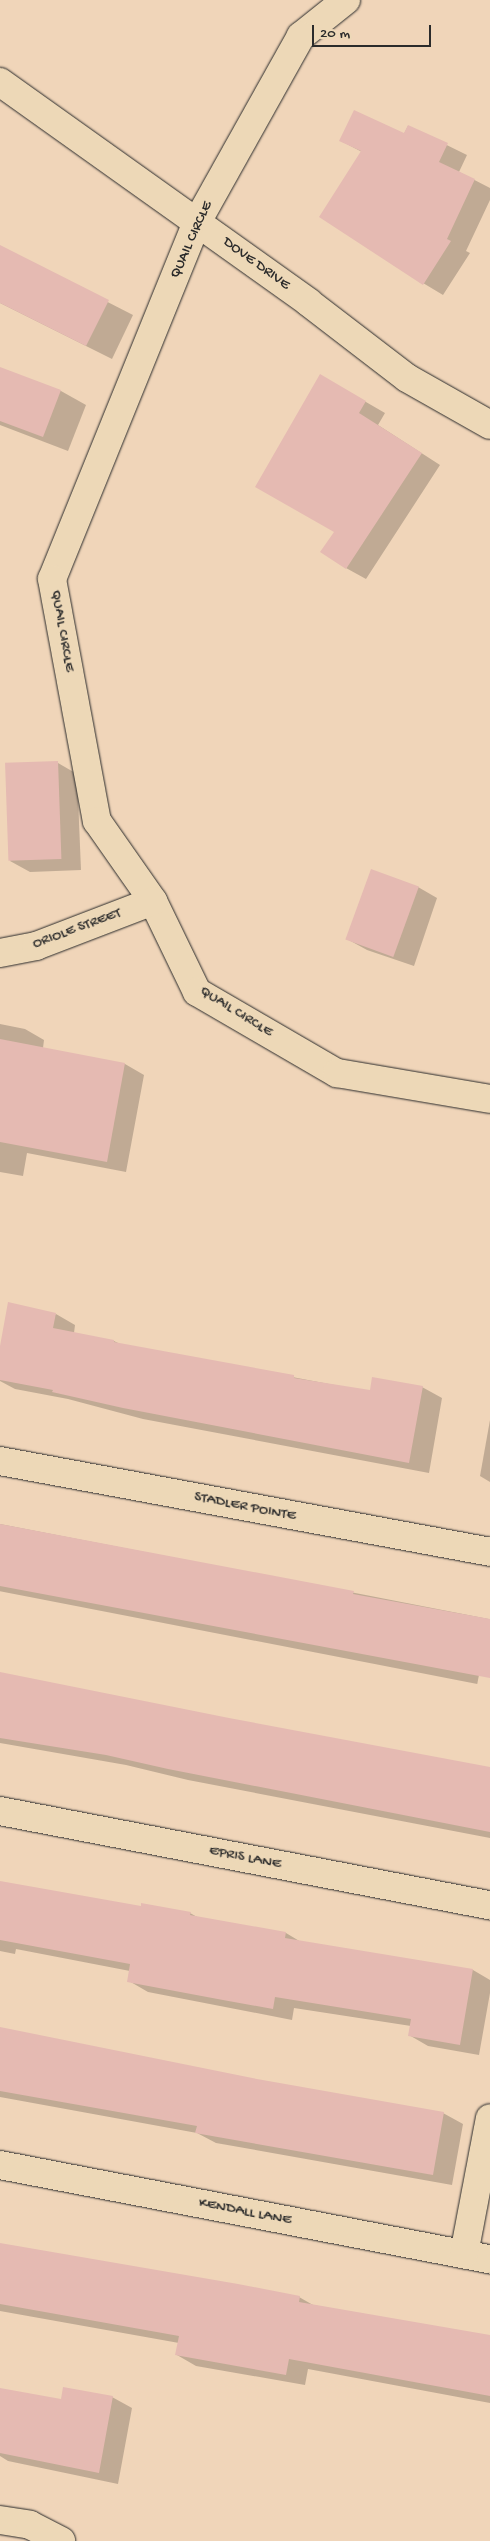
<!DOCTYPE html>
<style>
body{margin:0}
#map{position:relative;width:490px;height:2541px;overflow:hidden;background:#f0d5b9;font-family:"Gochi Hand",sans-serif}
div>[style]{position:absolute}
[style*='--x']{left:calc(var(--x)*1px);top:calc(var(--y)*1px);width:calc(var(--w)*1px);rotate:calc(var(--a)*1deg)}
.shadow>*{inset:0;background:#0003;transform-origin:0 0}
.building>*{inset:0;background:#e5bab2;transform-origin:0 0}
.roads{filter:drop-shadow(0 0 1px #2b2b2b) drop-shadow(0 0 1px #2b2b2b)}
.minor>*{height:28px;margin:-14px;padding:0 14px;transform-origin:14px;border-radius:14px;background:#edd8b7}
span{translate:-50% -50%;white-space:nowrap;text-align:center;line-height:1.15;-webkit-text-stroke:5px #edd8b7;paint-order:stroke}
.street-label{font-size:15px;color:#2b2b2b}
.scale{position:absolute;left:312px;top:25px;width:119px;height:22px;box-sizing:border-box;border:2px solid #2b2b2b;border-top:0;padding-left:6px;font-size:15px;line-height:18px;white-space:nowrap;color:#2b2b2b;-webkit-text-stroke:4px #edd8b7;paint-order:stroke}
</style>
<div id="map">
<div class="shadow">
<div style="clip-path:polygon(408px 126px,467px 155px,459px 172px,490px 188px,490px 200px,466px 251px,470px 253px,443px 295px,423px 283px,362px 152px,341px 141px,404px 134px)"></div>
<div style="clip-path:polygon(0 247px,133px 315px,112px 359px,0 303px)"></div>
<div style="clip-path:polygon(0 368px,61px 391px,86px 405px,68px 451px,0 425px)"></div>
<div style="clip-path:polygon(321px 376px,385px 413px,378px 425px,440px 465px,366px 579px,346px 568px,336px 531px)"></div>
<div style="clip-path:polygon(58px 763px,77px 774px,81px 870px,30px 872px,10px 861px)"></div>
<div style="clip-path:polygon(418px 887px,437px 898px,414px 966px,367px 950px,347px 939px)"></div>
<div style="clip-path:polygon(0 1024px,25px 1029px,44px 1040px,43px 1048px,125px 1064px,144px 1075px,126px 1172px,27px 1153px,23px 1176px,0 1172px)"></div>
<div style="clip-path:polygon(56px 1314px,75px 1325px,74px 1333px,114px 1341px,120px 1344px,371px 1392px,422px 1387px,442px 1398px,429px 1473px,143px 1419px,68px 1399px,15px 1389px,0 1381px,0 1353px)"></div>
<div style="clip-path:polygon(490px 1420px,490px 1482px,480px 1476px)"></div>
<div style="left:0;top:1524px;width:499px;height:66px;rotate:11deg"></div>
<div style="clip-path:polygon(0 1673px,229px 1719px,490px 1768px,490px 1838px,188px 1780px,126px 1765px,0 1743px)"></div>
<div style="clip-path:polygon(0 1883px,142px 1908px,190px 1913px,199px 1918px,286px 1933px,301px 1942px,473px 1970px,490px 1980px,490px 1993px,479px 2055px,428px 2046px,409px 2035px,411px 2026px,294px 2008px,292px 2020px,148px 1992px,129px 1981px,130px 1971px,16px 1949px,15px 1954px,0 1951px)"></div>
<div style="clip-path:polygon(0 2030px,257px 2080px,443px 2113px,463px 2124px,452px 2185px,216px 2143px,197px 2133px,0 2097px)"></div>
<div style="clip-path:polygon(0 2244px,299px 2297px,313px 2305px,490px 2338px,490px 2403px,308px 2369px,305px 2385px,196px 2366px,177px 2355px,179px 2343px,0 2311px)"></div>
<div style="clip-path:polygon(0 2389px,62px 2400px,112px 2397px,132px 2408px,118px 2484px,8px 2461px,0 2456px)"></div>
</div>
<div class="building">
<div style="clip-path:polygon(354px 110px,404px 133px,408px 125px,448px 143px,439px 162px,475px 179px,447px 239px,451px 241px,423px 285px,319px 217px,361px 151px,339px 141px)"></div>
<div style="clip-path:polygon(0 245px,109px 300px,86px 346px,0 303px)"></div>
<div style="clip-path:polygon(0 367px,61px 390px,43px 437px,0 421px)"></div>
<div style="clip-path:polygon(320px 374px,366px 401px,359px 413px,422px 453px,346px 569px,320px 552px,334px 532px,255px 487px)"></div>
<div style="left:58px;top:761px;width:98px;height:53px;rotate:88deg"></div>
<div style="left:371px;top:869px;width:51px;height:75px;rotate:20deg"></div>
<div style="clip-path:polygon(0 1039px,125px 1063px,107px 1162px,0 1142px)"></div>
<div style="clip-path:polygon(8px 1302px,56px 1313px,53px 1328px,114px 1340px,114px 1342px,294px 1375px,294px 1378px,370px 1390px,372px 1377px,423px 1386px,409px 1463px,123px 1408px,52px 1392px,53px 1390px,0 1380px,0 1346px)"></div>
<div style="clip-path:polygon(0 1524px,354px 1591px,353px 1594px,490px 1619px,490px 1678px,0 1586px)"></div>
<div style="clip-path:polygon(0 1672px,229px 1718px,490px 1767px,490px 1832px,168px 1769px,106px 1755px,0 1738px)"></div>
<div style="clip-path:polygon(0 1881px,141px 1906px,141px 1903px,191px 1912px,190px 1915px,286px 1932px,285px 1938px,473px 1969px,460px 2045px,408px 2036px,411px 2019px,275px 1997px,273px 2009px,223px 2000px,127px 1982px,130px 1964px,0 1940px)"></div>
<div style="clip-path:polygon(0 2027px,257px 2079px,444px 2112px,433px 2175px,195px 2133px,197px 2126px,0 2091px)"></div>
<div style="clip-path:polygon(0 2243px,238px 2284px,300px 2296px,299px 2302px,490px 2335px,490px 2396px,289px 2359px,286px 2375px,175px 2355px,179px 2336px,0 2304px)"></div>
<div style="clip-path:polygon(63px 2387px,113px 2396px,99px 2473px,0 2453px,0 2388px,61px 2399px)"></div>
</div>
<div class="roads">
<div class="minor">
<div style="--x:346;--y:0;--w:58;--a:141.3"></div>
<div style="--x:301;--y:36;--w:213;--a:119.2"></div>
<div style="--x:197;--y:222;--w:385;--a:112.1"></div>
<div style="--x:52;--y:579;--w:246;--a:79.5"></div>
<div style="--x:97;--y:821;--w:98;--a:55"></div>
<div style="--x:153;--y:901;--w:101;--a:64.2"></div>
<div style="--x:197;--y:992;--w:162;--a:30.1"></div>
<div style="--x:337;--y:1073;--w:155;--a:9.6"></div>
<div style="--x:0;--y:82;--w:379;--a:35.5"></div>
<div style="--x:308;--y:302;--w:125;--a:37.5"></div>
<div style="--x:407;--y:378;--w:95;--a:29.5"></div>
<div style="--x:0;--y:953;--w:37;--a:-11"></div>
<div style="--x:36;--y:946;--w:125;--a:-21"></div>
<div style="--x:0;--y:1461;--w:498;--a:10.5"></div>
<div style="--x:0;--y:1811;--w:499;--a:10.9"></div>
<div style="--x:0;--y:2165;--w:499;--a:10.9"></div>
<div style="--x:464;--y:2254;--w:138;--a:-79.2"></div>
<div style="--x:0;--y:2520;--w:30;--a:9"></div>
<div style="--x:30;--y:2525;--w:35;--a:27"></div>
</div>
</div>
<div class="street-label">
<span style="left:192px;top:240px;rotate:-66deg">QUAIL CIRCLE</span>
<span style="left:256px;top:264px;rotate:36deg">DOVE DRIVE</span>
<span style="left:62px;top:631px;rotate:80deg">QUAIL CIRCLE</span>
<span style="left:77px;top:929px;rotate:-20deg">ORIOLE STREET</span>
<span style="left:236px;top:1012px;rotate:32deg">QUAIL CIRCLE</span>
<span style="left:245px;top:1507px;rotate:11deg">STADLER POINTE</span>
<span style="left:245px;top:1858px;rotate:11deg">EPRIS LANE</span>
<span style="left:245px;top:2212px;rotate:11deg">KENDALL LANE</span>
</div>
<div class="scale">20 m</div>
</div>
